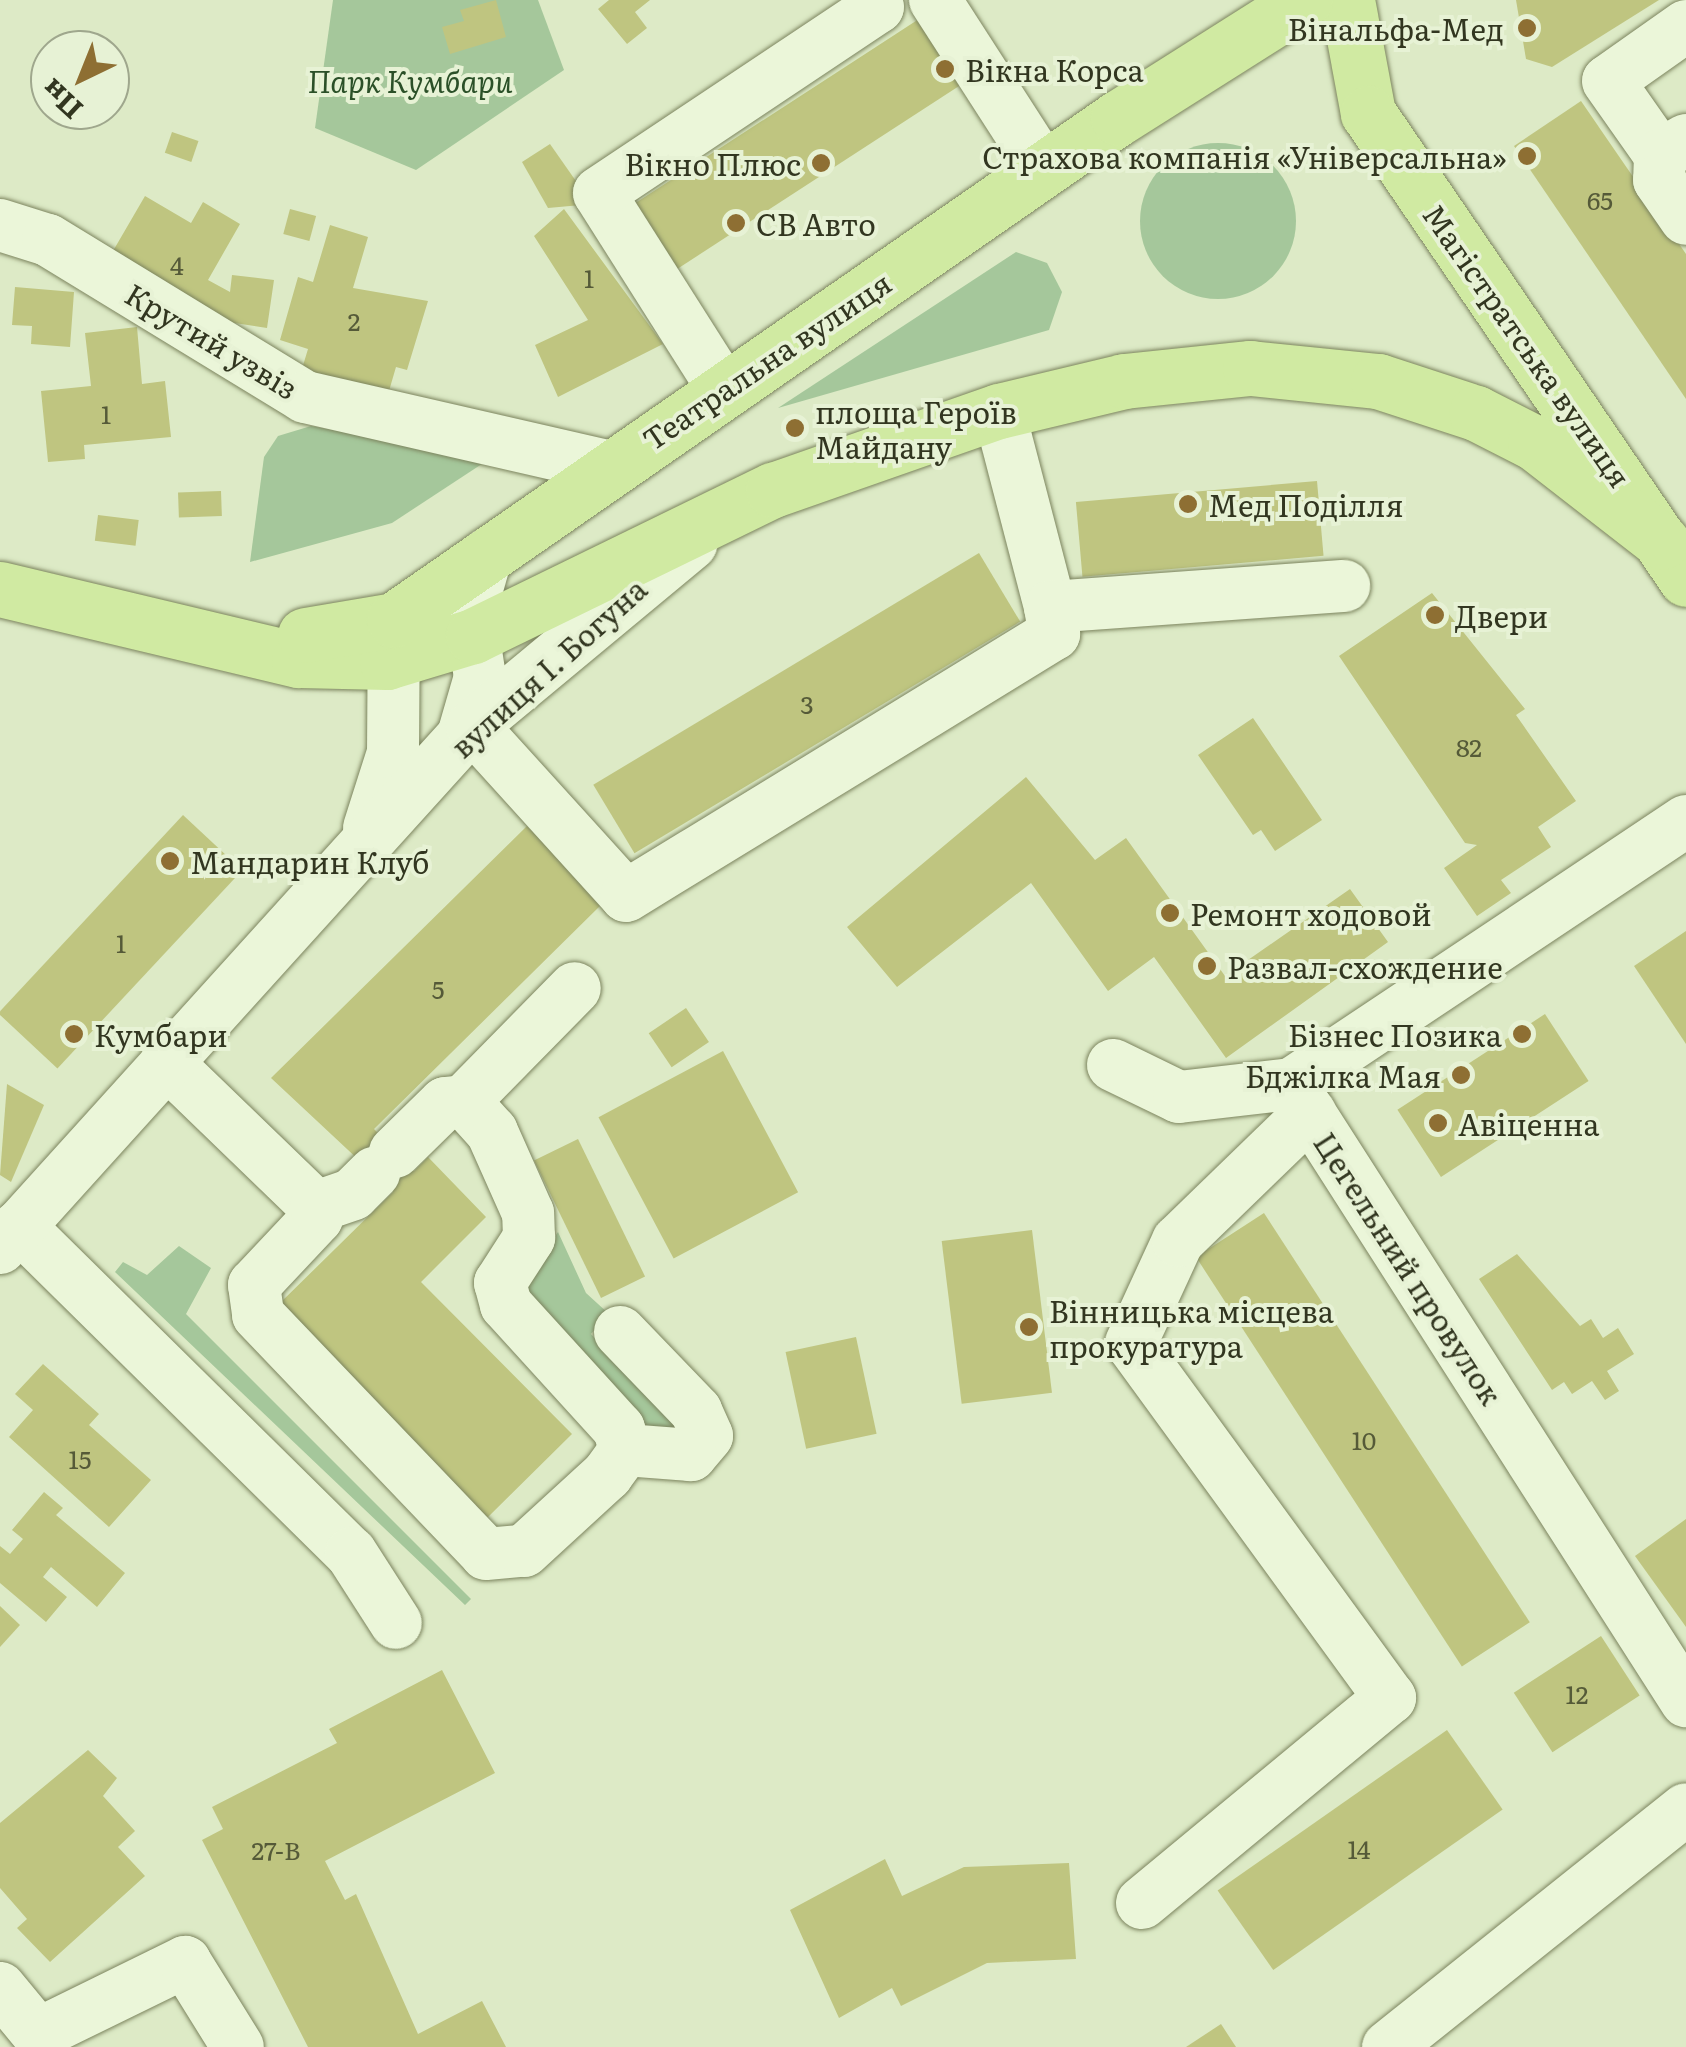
<!DOCTYPE html>
<meta charset="utf-8">
<style>
body{margin:0}
#map{position:relative;width:1686px;height:2047px;overflow:hidden;background:#ddeac6;font-family:Literata,serif}
div>[style]{position:absolute}
[style*='--x']{left:calc(var(--x)*1px);top:calc(var(--y)*1px);width:calc(var(--w)*1px);rotate:calc(var(--a)*1deg)}
.green>*{inset:0;background:#a5c79b}
.round{border-radius:50%}
.building>*{inset:0;background:#bfc580;transform-origin:0 0}
.roads{filter:drop-shadow(0 0 2px #7c845e) drop-shadow(0 0 2px #7c845e)}
.minor>*{height:52px;margin:-26px;padding:0 26px;transform-origin:26px;border-radius:26px;background:#ebf6d9}
.major>*{height:55px;margin:-27.5px;padding:0 27.5px;transform-origin:27.5px;border-radius:27.5px;background:#d0eaa2}
.dots>*{width:28px;height:28px;translate:-50% -50%;box-sizing:border-box;border:5px solid #e7f2d5;border-radius:50%}
span{translate:-50% -50%;white-space:nowrap;text-align:center;line-height:1.15;-webkit-text-stroke:8px #e7f2d5;paint-order:stroke}
.number-label{font-size:25px;color:#555a38}
.number-label span{-webkit-text-stroke-width:0}
.poi-label{font-size:30px;color:#323620}
.right{translate:-100% -50%;text-align:right}
.left{translate:0 -50%;text-align:left}
.park-label{font-size:30px;color:#2b5028;font-style:italic}
.street-label{font-size:30px;color:#323620}
.north{position:absolute;left:30px;top:30px;width:100px;height:100px;box-sizing:border-box;background:#e7f2d5;border:2px solid #9fa78d;border-radius:50%;rotate:223deg;font-size:28px;font-weight:700;line-height:40px;text-align:center;color:#323620}
.north::after{content:'';display:block;margin:auto;width:35px;height:45px;background:#8e6f33;clip-path:polygon(50% 0,100% 100%,50% 72%,0 100%)}
</style>
<div id="map">
<div class="green">
<div style="clip-path:polygon(333px 0,538px 0,564px 70px,416px 170px,315px 128px)"></div>
<div class="round" style="left:1140px;top:143px;width:156px;height:156px"></div>
<div style="clip-path:polygon(1016px 252px,1047px 263px,1062px 292px,1049px 330px,778px 408px)"></div>
<div style="clip-path:polygon(311px 426px,491px 458px,392px 523px,250px 562px,264px 457px,278px 436px)"></div>
<div style="clip-path:polygon(558px 1232px,586px 1293px,609px 1314px,591px 1334px,677px 1425px,673px 1435px,658px 1438px,634px 1415px,521px 1284px)"></div>
<div style="clip-path:polygon(179px 1246px,211px 1268px,186px 1314px,471px 1599px,465px 1605px,115px 1272px,123px 1262px,147px 1275px)"></div>
</div>
<div class="building">
<div style="clip-path:polygon(496px 0,506px 37px,450px 54px,442px 27px,464px 21px,460px 10px)"></div>
<div style="clip-path:polygon(609px 0,650px 0,635px 12px,647px 28px,627px 44px,598px 9px)"></div>
<div style="clip-path:polygon(1516px 0,1659px 0,1552px 67px,1526px 59px)"></div>
<div style="left:922px;top:17px;width:78px;height:359px;rotate:57deg"></div>
<div style="clip-path:polygon(1581px 101px,1686px 254px,1686px 399px,1514px 146px)"></div>
<div style="left:172px;top:132px;width:28px;height:22px;rotate:19deg"></div>
<div style="clip-path:polygon(550px 144px,592px 204px,548px 208px,522px 162px)"></div>
<div style="clip-path:polygon(145px 196px,191px 223px,203px 202px,240px 224px,208px 280px,230px 292px,232px 275px,274px 280px,267px 328px,228px 322px,156px 289px,162px 279px,113px 251px)"></div>
<div style="left:290px;top:209px;width:27px;height:26px;rotate:15deg"></div>
<div style="clip-path:polygon(564px 209px,663px 344px,558px 397px,535px 345px,588px 320px,534px 236px)"></div>
<div style="clip-path:polygon(330px 225px,368px 237px,353px 288px,428px 301px,407px 370px,396px 367px,384px 408px,298px 382px,308px 349px,280px 340px,298px 277px,313px 282px)"></div>
<div style="clip-path:polygon(15px 287px,74px 292px,70px 347px,31px 344px,32px 326px,12px 325px)"></div>
<div style="clip-path:polygon(137px 327px,142px 384px,165px 381px,171px 437px,84px 445px,85px 459px,48px 462px,41px 391px,91px 386px,85px 333px)"></div>
<div style="left:1317px;top:481px;width:75px;height:242px;rotate:85deg"></div>
<div style="left:221px;top:491px;width:25px;height:43px;rotate:88deg"></div>
<div style="left:98px;top:515px;width:41px;height:26px;rotate:7deg"></div>
<div style="left:979px;top:553px;width:80px;height:450px;rotate:59deg"></div>
<div style="clip-path:polygon(1432px 593px,1525px 709px,1516px 715px,1576px 801px,1538px 827px,1551px 847px,1501px 880px,1511px 893px,1477px 916px,1444px 868px,1477px 845px,1465px 843px,1339px 656px)"></div>
<div style="clip-path:polygon(1253px 718px,1322px 820px,1275px 851px,1261px 830px,1253px 835px,1198px 755px)"></div>
<div style="clip-path:polygon(1026px 777px,1095px 860px,1126px 838px,1225px 976px,1350px 889px,1388px 942px,1226px 1058px,1154px 957px,1108px 991px,1031px 883px,897px 987px,847px 927px)"></div>
<div style="left:183px;top:815px;width:81px;height:271px;rotate:43deg"></div>
<div style="clip-path:polygon(527px 826px,603px 903px,374px 1129px,414px 1171px,428px 1157px,486px 1217px,421px 1282px,572px 1434px,487px 1518px,277px 1306px,393px 1192px,271px 1078px)"></div>
<div style="clip-path:polygon(1686px 931px,1686px 1044px,1634px 966px)"></div>
<div style="left:686px;top:1008px;width:41px;height:45px;rotate:56deg"></div>
<div style="left:1545px;top:1014px;width:80px;height:176px;rotate:57deg"></div>
<div style="left:723px;top:1051px;width:160px;height:141px;rotate:62deg"></div>
<div style="clip-path:polygon(7px 1084px,44px 1105px,11px 1182px,0 1175px)"></div>
<div style="left:578px;top:1139px;width:153px;height:49px;rotate:64deg"></div>
<div style="left:1264px;top:1213px;width:488px;height:81px;rotate:57deg"></div>
<div style="left:1032px;top:1230px;width:164px;height:91px;rotate:83deg"></div>
<div style="clip-path:polygon(1517px 1254px,1580px 1326px,1591px 1319px,1603px 1338px,1618px 1328px,1634px 1354px,1607px 1371px,1619px 1391px,1605px 1400px,1592px 1381px,1572px 1394px,1564px 1382px,1552px 1390px,1479px 1279px)"></div>
<div style="left:856px;top:1337px;width:99px;height:72px;rotate:78deg"></div>
<div style="clip-path:polygon(43px 1364px,99px 1414px,89px 1425px,151px 1480px,109px 1527px,9px 1437px,33px 1410px,15px 1394px)"></div>
<div style="clip-path:polygon(44px 1492px,63px 1508px,56px 1515px,125px 1573px,97px 1607px,51px 1567px,43px 1577px,67px 1597px,46px 1622px,0 1583px,0 1546px,10px 1554px,23px 1539px,12px 1530px)"></div>
<div style="clip-path:polygon(1686px 1519px,1686px 1627px,1635px 1556px)"></div>
<div style="clip-path:polygon(0 1606px,20px 1625px,0 1647px)"></div>
<div style="left:1601px;top:1636px;width:71px;height:104px;rotate:57deg"></div>
<div style="clip-path:polygon(442px 1670px,495px 1773px,325px 1861px,345px 1900px,356px 1894px,418px 2034px,482px 2001px,506px 2047px,308px 2047px,202px 1840px,223px 1829px,212px 1807px,337px 1743px,329px 1729px)"></div>
<div style="left:1447px;top:1730px;width:97px;height:280px;rotate:55deg"></div>
<div style="clip-path:polygon(88px 1750px,117px 1778px,103px 1796px,135px 1831px,118px 1847px,145px 1876px,50px 1962px,17px 1928px,27px 1919px,0 1888px,0 1823px)"></div>
<div style="clip-path:polygon(885px 1859px,902px 1896px,964px 1867px,1069px 1863px,1076px 1959px,987px 1963px,901px 2006px,892px 1988px,839px 2018px,790px 1910px)"></div>
<div style="clip-path:polygon(1221px 2024px,1236px 2047px,1186px 2047px)"></div>
</div>
<div class="roads">
<div class="minor">
<div style="--x:935;--y:0;--w:201;--a:57.2"></div>
<div style="--x:1686;--y:26;--w:95;--a:144.8"></div>
<div style="--x:1608;--y:81;--w:90;--a:54.9"></div>
<div style="--x:1660;--y:155;--w:30;--a:-30"></div>
<div style="--x:1660;--y:155;--w:25;--a:92"></div>
<div style="--x:1659;--y:180;--w:47;--a:55.3"></div>
<div style="--x:0;--y:225;--w:50;--a:17.4"></div>
<div style="--x:48;--y:240;--w:301;--a:31.4"></div>
<div style="--x:305;--y:397;--w:313;--a:12.9"></div>
<div style="--x:724;--y:390;--w:233;--a:-122.4"></div>
<div style="--x:599;--y:193;--w:335;--a:-33.7"></div>
<div style="--x:878;--y:7;--w:9;--a:-126"></div>
<div style="--x:999;--y:411;--w:203;--a:75.4"></div>
<div style="--x:1050;--y:607;--w:295;--a:-4.1"></div>
<div style="--x:472;--y:726;--w:229;--a:47.8"></div>
<div style="--x:626;--y:896;--w:502;--a:-31.47"></div>
<div style="--x:1054;--y:634;--w:27;--a:-98"></div>
<div style="--x:462;--y:739;--w:65;--a:-73.8"></div>
<div style="--x:480;--y:677;--w:65;--a:-98.9"></div>
<div style="--x:470;--y:613;--w:61;--a:-73.9"></div>
<div style="--x:1686;--y:821;--w:475;--a:146.3"></div>
<div style="--x:1291;--y:1084;--w:733;--a:57.37"></div>
<div style="--x:369;--y:828;--w:79;--a:-72.3"></div>
<div style="--x:393;--y:753;--w:132;--a:-89.6"></div>
<div style="--x:166;--y:1062;--w:209;--a:44"></div>
<div style="--x:316;--y:1207;--w:11;--a:85"></div>
<div style="--x:317;--y:1218;--w:92;--a:133.2"></div>
<div style="--x:254;--y:1285;--w:30;--a:82"></div>
<div style="--x:258;--y:1315;--w:330;--a:46.3"></div>
<div style="--x:486;--y:1554;--w:38;--a:-5"></div>
<div style="--x:524;--y:1551;--w:113;--a:-42.5"></div>
<div style="--x:607;--y:1475;--w:31;--a:-54"></div>
<div style="--x:625;--y:1450;--w:22;--a:-106"></div>
<div style="--x:619;--y:1429;--w:168;--a:-132.3"></div>
<div style="--x:506;--y:1305;--w:23;--a:-105"></div>
<div style="--x:500;--y:1283;--w:54;--a:-57.2"></div>
<div style="--x:529;--y:1238;--w:25;--a:-92"></div>
<div style="--x:528;--y:1213;--w:89;--a:-114"></div>
<div style="--x:492;--y:1132;--w:42;--a:-132.1"></div>
<div style="--x:464;--y:1101;--w:19;--a:174"></div>
<div style="--x:445;--y:1103;--w:70;--a:135.6"></div>
<div style="--x:1113;--y:1065;--w:73;--a:25.9"></div>
<div style="--x:1179;--y:1097;--w:113;--a:-6.6"></div>
<div style="--x:464;--y:1101;--w:158;--a:-45.5"></div>
<div style="--x:316;--y:1207;--w:39;--a:-19"></div>
<div style="--x:353;--y:1194;--w:30;--a:-45"></div>
<div style="--x:19;--y:1226;--w:466;--a:44.6"></div>
<div style="--x:351;--y:1553;--w:83;--a:57.3"></div>
<div style="--x:0;--y:1248;--w:704;--a:-47.88"></div>
<div style="--x:472;--y:726;--w:285;--a:-39.7"></div>
<div style="--x:620;--y:1332;--w:110;--a:46.1"></div>
<div style="--x:696;--y:1411;--w:27;--a:66"></div>
<div style="--x:707;--y:1436;--w:25;--a:130"></div>
<div style="--x:691;--y:1455;--w:66;--a:-175.7"></div>
<div style="--x:1142;--y:1903;--w:322;--a:-39.6"></div>
<div style="--x:1390;--y:1698;--w:439;--a:-126.1"></div>
<div style="--x:1131;--y:1343;--w:112;--a:-65.3"></div>
<div style="--x:1178;--y:1241;--w:184;--a:-44.1"></div>
<div style="--x:0;--y:1988;--w:60;--a:50.4"></div>
<div style="--x:38;--y:2034;--w:164;--a:-26.1"></div>
<div style="--x:185;--y:1962;--w:100;--a:58.1"></div>
<div style="--x:1388;--y:2047;--w:381;--a:-38.6"></div>
</div>
<div class="major">
<div style="--x:1347;--y:0;--w:115;--a:79.5"></div>
<div style="--x:1368;--y:113;--w:564;--a:55.69"></div>
<div style="--x:0;--y:589;--w:307;--a:13.4"></div>
<div style="--x:299;--y:660;--w:88;--a:1.3"></div>
<div style="--x:387;--y:662;--w:90;--a:-16.8"></div>
<div style="--x:473;--y:636;--w:334;--a:-26"></div>
<div style="--x:773;--y:490;--w:239;--a:-19.3"></div>
<div style="--x:999;--y:411;--w:129;--a:-13.5"></div>
<div style="--x:1124;--y:381;--w:127;--a:-5.9"></div>
<div style="--x:1250;--y:368;--w:129;--a:5.8"></div>
<div style="--x:1378;--y:381;--w:103;--a:18.1"></div>
<div style="--x:1476;--y:413;--w:66;--a:27"></div>
<div style="--x:1535;--y:443;--w:161;--a:37.9"></div>
<div style="--x:305;--y:635;--w:90;--a:-9.6"></div>
<div style="--x:394;--y:620;--w:881;--a:-34.74"></div>
<div style="--x:1118;--y:118;--w:221;--a:-32.3"></div>
</div>
</div>
<div class="dots">
<div style="left:1527px;top:28px;background:#8e6f33"></div>
<div style="left:945px;top:69px;background:#8e6f33"></div>
<div style="left:1527px;top:156px;background:#8e6f33"></div>
<div style="left:821px;top:163px;background:#8e6f33"></div>
<div style="left:736px;top:223px;background:#8e6f33"></div>
<div style="left:795px;top:428px;background:#8e6f33"></div>
<div style="left:1188px;top:504px;background:#8e6f33"></div>
<div style="left:1435px;top:615px;background:#8e6f33"></div>
<div style="left:170px;top:861px;background:#8e6f33"></div>
<div style="left:1170px;top:913px;background:#8e6f33"></div>
<div style="left:1207px;top:966px;background:#8e6f33"></div>
<div style="left:74px;top:1034px;background:#8e6f33"></div>
<div style="left:1522px;top:1034px;background:#8e6f33"></div>
<div style="left:1461px;top:1075px;background:#8e6f33"></div>
<div style="left:1438px;top:1123px;background:#8e6f33"></div>
<div style="left:1029px;top:1327px;background:#8e6f33"></div>
</div>
<div class="number-label">
<span style="left:1600px;top:200px">65</span>
<span style="left:177px;top:265px">4</span>
<span style="left:589px;top:278px">1</span>
<span style="left:354px;top:321px">2</span>
<span style="left:106px;top:414px">1</span>
<span style="left:807px;top:704px">3</span>
<span style="left:1469px;top:747px">82</span>
<span style="left:121px;top:943px">1</span>
<span style="left:438px;top:989px">5</span>
<span style="left:1364px;top:1440px">10</span>
<span style="left:80px;top:1459px">15</span>
<span style="left:1577px;top:1694px">12</span>
<span style="left:1359px;top:1849px">14</span>
<span style="left:276px;top:1850px">27-В</span>
</div>
<div class="poi-label">
<span class="right" style="left:1504px;top:28px">Вінальфа-Мед</span>
<span class="left" style="left:965px;top:69px">Вікна Корса</span>
<span class="right" style="left:1507px;top:156px">Страхова компанія «Універсальна»</span>
<span class="right" style="left:801px;top:163px">Вікно Плюс</span>
<span class="left" style="left:756px;top:223px">СВ Авто</span>
<span class="left" style="left:815px;top:428px">площа Героїв<br>Майдану</span>
<span class="left" style="left:1208px;top:504px">Мед Поділля</span>
<span class="left" style="left:1455px;top:615px">Двери</span>
<span class="left" style="left:190px;top:861px">Мандарин Клуб</span>
<span class="left" style="left:1190px;top:913px">Ремонт ходовой</span>
<span class="left" style="left:1227px;top:966px">Развал-схождение</span>
<span class="left" style="left:94px;top:1034px">Кумбари</span>
<span class="right" style="left:1502px;top:1034px">Бізнес Позика</span>
<span class="right" style="left:1441px;top:1075px">Бджілка Мая</span>
<span class="left" style="left:1458px;top:1123px">Авіценна</span>
<span class="left" style="left:1049px;top:1327px">Вінницька місцева<br>прокуратура</span>
</div>
<div class="park-label">
<span style="left:410px;top:80px">Парк Кумбари</span>
</div>
<div class="street-label">
<span style="left:212px;top:340px;rotate:31deg">Крутий узвіз</span>
<span style="left:1528px;top:345px;rotate:55deg">Магістратська вулиця</span>
<span style="left:766px;top:360px;rotate:-34deg">Театральна вулиця</span>
<span style="left:548px;top:667px;rotate:-42deg">вулиця І. Богуна</span>
<span style="left:1409px;top:1268px;rotate:57deg">Цегельний провулок</span>
</div>
<div class="north">Пн</div>
</div>
